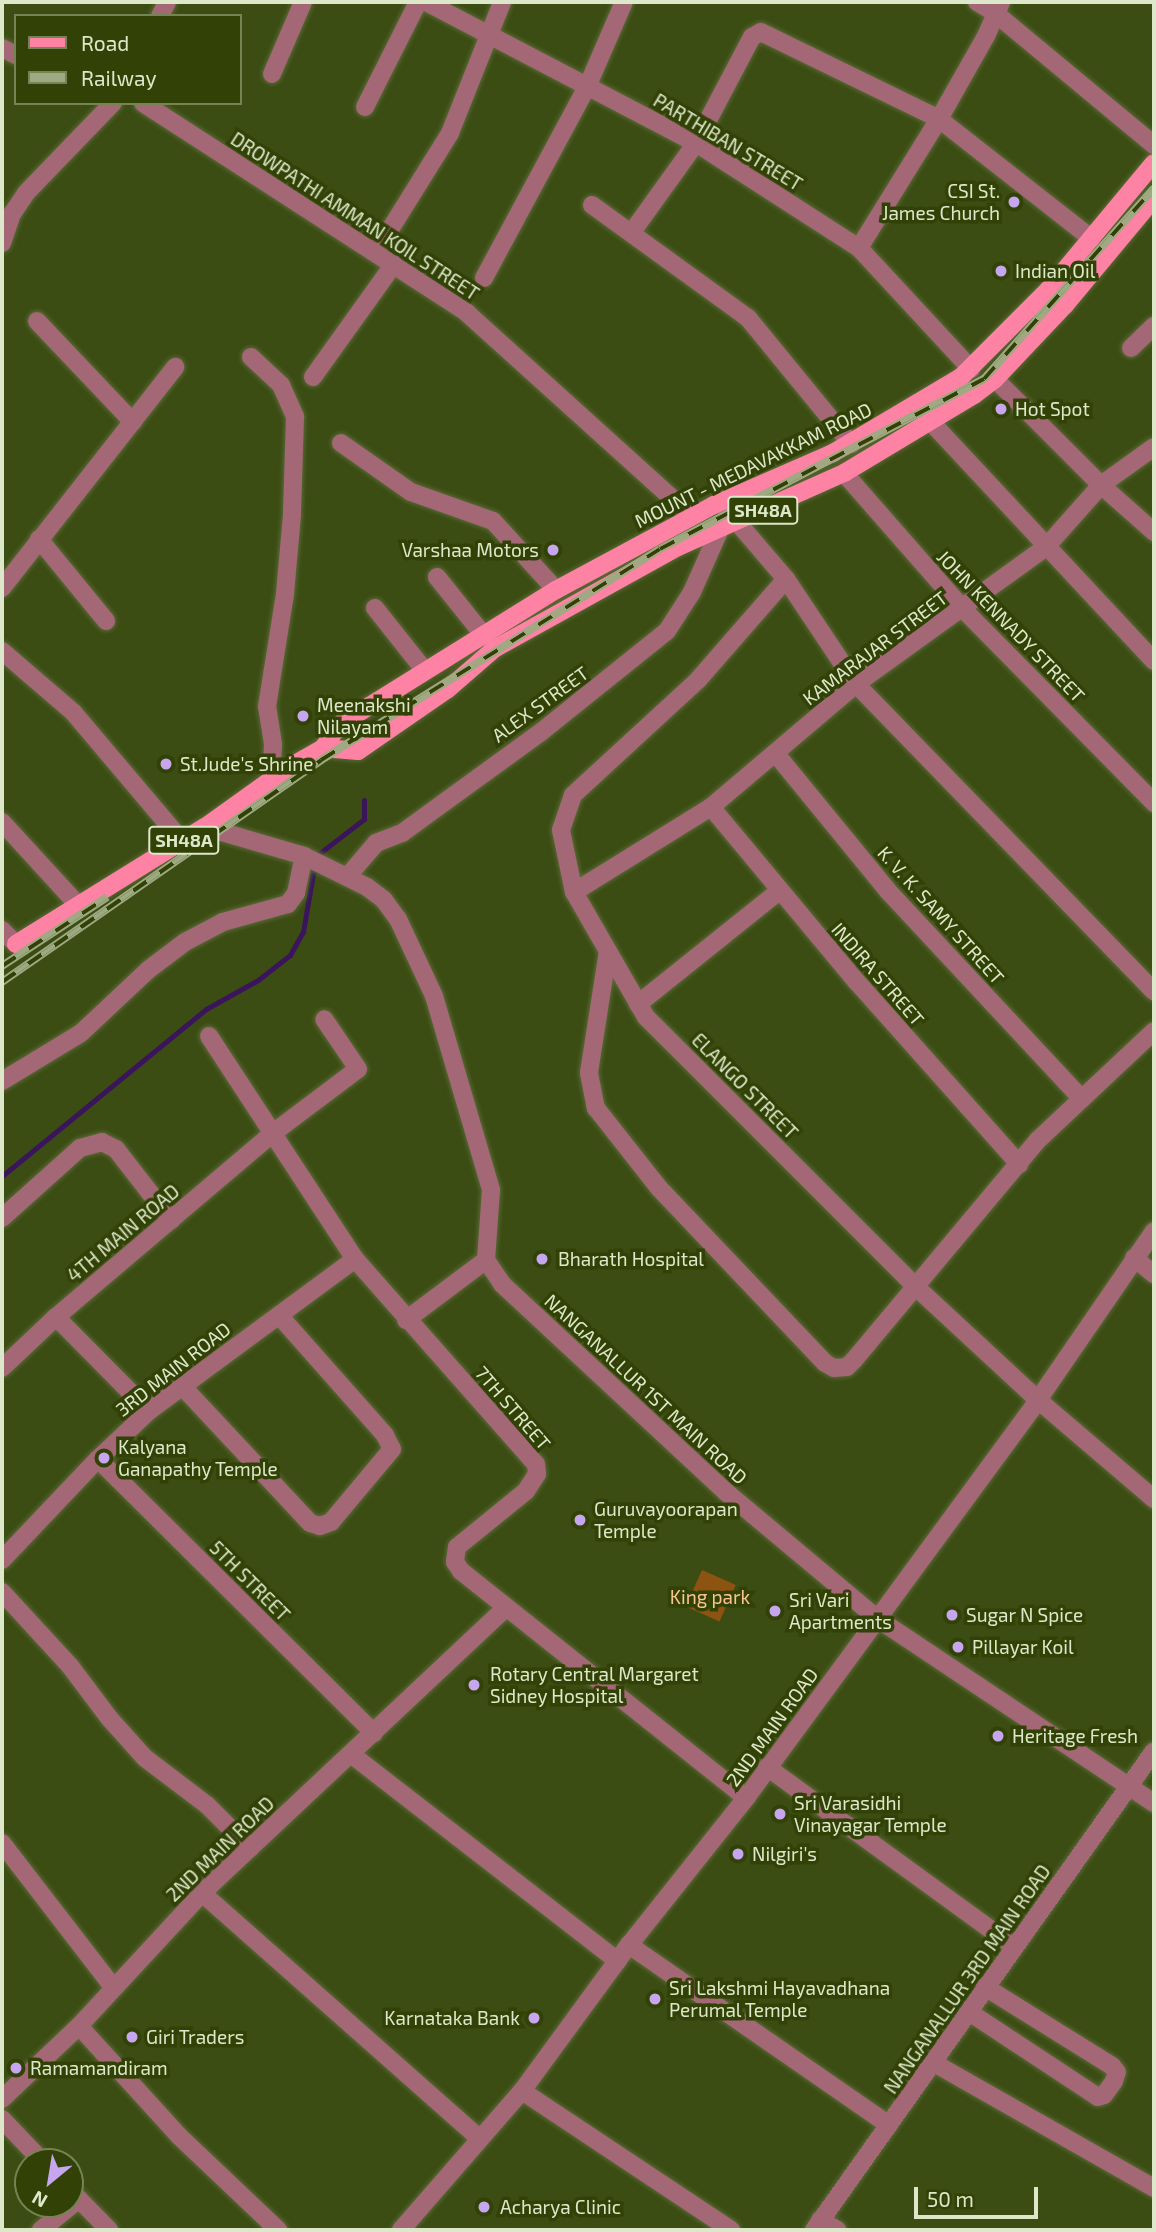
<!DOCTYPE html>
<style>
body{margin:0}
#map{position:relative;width:1156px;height:2232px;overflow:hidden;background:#3c4d14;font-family:"Exo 2",sans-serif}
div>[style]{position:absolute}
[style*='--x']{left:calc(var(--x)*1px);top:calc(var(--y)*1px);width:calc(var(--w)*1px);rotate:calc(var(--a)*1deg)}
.green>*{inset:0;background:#8c5410;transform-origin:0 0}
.stream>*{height:5px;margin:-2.5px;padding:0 2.5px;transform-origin:2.5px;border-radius:2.5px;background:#3b155c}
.roads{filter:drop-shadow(0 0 2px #596935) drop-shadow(0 0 2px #596935)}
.minor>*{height:18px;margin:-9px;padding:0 9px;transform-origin:9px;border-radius:9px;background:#a46776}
.major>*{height:18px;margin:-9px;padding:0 9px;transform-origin:9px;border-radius:9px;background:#fd82a3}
.rail>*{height:8px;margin-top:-4px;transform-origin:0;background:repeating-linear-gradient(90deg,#324206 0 16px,#9daa81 0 32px);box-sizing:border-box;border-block:2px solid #9daa81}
.dots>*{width:19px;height:19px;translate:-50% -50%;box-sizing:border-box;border:4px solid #324206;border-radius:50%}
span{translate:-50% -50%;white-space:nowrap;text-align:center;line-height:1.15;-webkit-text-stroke:7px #324206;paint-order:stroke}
.shield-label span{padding:2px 5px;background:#324206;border:2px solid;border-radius:5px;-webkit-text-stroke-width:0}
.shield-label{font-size:18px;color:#dde8ca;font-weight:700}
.street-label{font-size:19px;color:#dde8ca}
.poi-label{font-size:19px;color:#dde8ca}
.right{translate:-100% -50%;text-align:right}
.left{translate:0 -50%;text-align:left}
.park-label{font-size:19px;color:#fbc592}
.frame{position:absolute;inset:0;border:4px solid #dde8ca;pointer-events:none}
.legend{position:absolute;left:14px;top:14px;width:228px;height:91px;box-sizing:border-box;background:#324206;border:2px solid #768454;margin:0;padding:9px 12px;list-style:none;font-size:21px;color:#dde8ca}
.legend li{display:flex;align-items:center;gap:14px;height:35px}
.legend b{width:35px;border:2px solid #768454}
.north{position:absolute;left:14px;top:2148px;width:70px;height:70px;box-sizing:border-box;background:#324206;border:2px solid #768454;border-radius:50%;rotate:210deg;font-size:19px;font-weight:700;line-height:28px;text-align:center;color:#dde8ca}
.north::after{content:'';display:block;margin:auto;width:24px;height:32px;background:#c7a6f0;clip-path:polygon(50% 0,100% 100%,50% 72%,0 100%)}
.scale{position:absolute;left:914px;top:2187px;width:124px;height:32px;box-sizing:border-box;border:4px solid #dde8ca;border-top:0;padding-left:9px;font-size:21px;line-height:24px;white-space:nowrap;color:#dde8ca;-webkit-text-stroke:5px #324206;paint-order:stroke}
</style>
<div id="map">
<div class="green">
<div style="left:702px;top:1570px;width:37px;height:40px;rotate:24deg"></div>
</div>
<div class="stream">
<div style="--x:2;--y:1176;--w:264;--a:-39.3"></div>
<div style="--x:206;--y:1009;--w:60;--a:-29.1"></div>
<div style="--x:258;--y:980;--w:41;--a:-38"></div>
<div style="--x:290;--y:955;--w:26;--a:-61"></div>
<div style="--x:303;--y:932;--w:77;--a:-80.3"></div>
<div style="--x:316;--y:856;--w:61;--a:-37.6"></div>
<div style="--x:364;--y:819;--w:19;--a:-90"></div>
</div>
<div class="roads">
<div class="minor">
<div style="--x:426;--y:2;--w:305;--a:27.6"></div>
<div style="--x:696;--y:143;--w:194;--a:32.8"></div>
<div style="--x:859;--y:248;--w:165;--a:47.2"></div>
<div style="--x:977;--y:2;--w:21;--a:31"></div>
<div style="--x:995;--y:13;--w:207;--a:39.7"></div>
<div style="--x:160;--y:16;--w:16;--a:-63"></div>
<div style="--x:2;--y:48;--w:16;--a:27"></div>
<div style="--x:272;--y:74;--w:78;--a:-66.7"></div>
<div style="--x:143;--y:103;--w:386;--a:32.9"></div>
<div style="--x:467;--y:313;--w:303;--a:42.1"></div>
<div style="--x:365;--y:107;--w:118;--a:-63.2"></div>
<div style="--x:592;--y:205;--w:193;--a:35.9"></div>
<div style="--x:748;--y:318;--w:163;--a:50.7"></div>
<div style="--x:632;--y:232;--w:110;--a:-54.3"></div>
<div style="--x:696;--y:143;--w:120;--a:-62.2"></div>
<div style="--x:752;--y:37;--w:10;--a:-29"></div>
<div style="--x:761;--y:32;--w:198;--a:26"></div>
<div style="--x:939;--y:119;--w:194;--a:38.1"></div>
<div style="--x:2;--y:243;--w:31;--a:-71"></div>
<div style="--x:12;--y:214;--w:25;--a:-56"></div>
<div style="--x:26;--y:193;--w:125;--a:-46"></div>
<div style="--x:859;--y:248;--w:152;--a:-58.2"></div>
<div style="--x:939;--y:119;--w:95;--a:-60.5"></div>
<div style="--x:986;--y:36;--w:37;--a:-66"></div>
<div style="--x:376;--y:252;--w:140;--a:-58.1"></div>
<div style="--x:450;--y:133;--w:141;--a:-68.3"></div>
<div style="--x:484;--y:278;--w:219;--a:-61.7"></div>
<div style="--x:588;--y:85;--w:90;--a:-66.6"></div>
<div style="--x:37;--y:321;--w:139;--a:46.5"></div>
<div style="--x:1131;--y:348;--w:32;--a:-44"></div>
<div style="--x:251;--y:357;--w:41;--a:43"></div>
<div style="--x:281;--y:385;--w:35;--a:66"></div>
<div style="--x:295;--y:417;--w:98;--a:91.8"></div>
<div style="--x:292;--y:515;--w:79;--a:95.1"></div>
<div style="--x:285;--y:594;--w:113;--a:99.1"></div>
<div style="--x:267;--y:706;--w:39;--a:81"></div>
<div style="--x:273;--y:745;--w:35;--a:93"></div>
<div style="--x:313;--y:377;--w:139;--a:-54.4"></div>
<div style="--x:995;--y:379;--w:150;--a:45"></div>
<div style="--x:1101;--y:485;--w:71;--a:41.6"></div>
<div style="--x:931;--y:422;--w:327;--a:47"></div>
<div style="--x:341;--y:443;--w:85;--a:35"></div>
<div style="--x:411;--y:492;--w:87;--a:19.5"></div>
<div style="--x:493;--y:521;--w:93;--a:47.6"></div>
<div style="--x:844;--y:473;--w:179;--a:48.8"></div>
<div style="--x:962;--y:608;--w:274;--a:45.4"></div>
<div style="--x:720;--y:502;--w:101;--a:49.4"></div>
<div style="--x:786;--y:579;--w:126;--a:56.3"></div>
<div style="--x:856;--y:684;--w:428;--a:45.9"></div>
<div style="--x:39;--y:539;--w:106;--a:50.7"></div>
<div style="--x:437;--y:577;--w:77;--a:51.3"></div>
<div style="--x:786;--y:579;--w:134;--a:131.1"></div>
<div style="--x:698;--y:680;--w:170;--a:137.4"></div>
<div style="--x:573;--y:795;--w:37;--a:109"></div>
<div style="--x:561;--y:830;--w:63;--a:78.2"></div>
<div style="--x:574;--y:892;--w:144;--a:60.1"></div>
<div style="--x:646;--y:1017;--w:382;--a:45"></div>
<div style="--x:916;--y:1287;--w:166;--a:42.8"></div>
<div style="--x:1038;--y:1400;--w:153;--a:40.5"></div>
<div style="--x:2;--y:588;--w:281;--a:-51.9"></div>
<div style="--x:375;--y:608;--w:80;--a:51.6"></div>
<div style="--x:2;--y:651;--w:94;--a:40.7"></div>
<div style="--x:73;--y:712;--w:169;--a:49.8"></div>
<div style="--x:776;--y:754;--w:177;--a:50.7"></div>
<div style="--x:888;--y:891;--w:284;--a:47"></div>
<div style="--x:711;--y:807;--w:228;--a:50.2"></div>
<div style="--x:857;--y:982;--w:244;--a:48.3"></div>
<div style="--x:2;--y:822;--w:113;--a:47.5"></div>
<div style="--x:205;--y:827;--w:103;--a:16.3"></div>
<div style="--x:304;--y:856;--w:70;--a:26.2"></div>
<div style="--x:367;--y:887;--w:21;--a:37"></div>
<div style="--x:384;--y:900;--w:24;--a:54"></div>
<div style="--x:398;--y:919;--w:85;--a:64.9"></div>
<div style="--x:434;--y:996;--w:202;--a:73.6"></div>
<div style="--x:491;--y:1190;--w:70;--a:94.1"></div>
<div style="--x:486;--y:1260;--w:29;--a:56"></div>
<div style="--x:502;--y:1284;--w:306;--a:42.9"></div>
<div style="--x:726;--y:1492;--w:198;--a:39.9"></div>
<div style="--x:878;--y:1619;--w:332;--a:33.7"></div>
<div style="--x:347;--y:877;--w:45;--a:-49.5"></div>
<div style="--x:376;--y:843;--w:28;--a:-21"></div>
<div style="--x:402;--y:833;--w:172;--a:-36"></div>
<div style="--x:541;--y:732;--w:161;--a:-38.7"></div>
<div style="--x:667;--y:631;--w:46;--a:-57.3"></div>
<div style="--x:692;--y:592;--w:69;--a:-66"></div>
<div style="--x:574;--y:892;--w:161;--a:-31.8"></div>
<div style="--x:711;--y:807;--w:190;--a:-40.3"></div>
<div style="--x:856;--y:684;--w:234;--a:-35.8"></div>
<div style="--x:1046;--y:547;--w:83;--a:-48.4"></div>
<div style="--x:1101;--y:485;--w:65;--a:-35.6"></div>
<div style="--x:2;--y:930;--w:20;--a:45"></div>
<div style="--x:608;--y:951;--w:123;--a:98.9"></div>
<div style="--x:589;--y:1073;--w:36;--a:79"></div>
<div style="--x:596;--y:1108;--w:102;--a:51.8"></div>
<div style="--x:659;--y:1188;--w:241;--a:46.5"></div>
<div style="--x:825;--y:1363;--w:10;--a:29"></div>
<div style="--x:834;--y:1368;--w:13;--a:-4"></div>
<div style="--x:847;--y:1367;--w:10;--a:-45"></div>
<div style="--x:854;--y:1360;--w:287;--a:-50.1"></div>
<div style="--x:1038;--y:1140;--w:159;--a:-43.2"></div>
<div style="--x:638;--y:1004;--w:181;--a:-38.7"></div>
<div style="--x:209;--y:1036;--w:267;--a:56.8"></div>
<div style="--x:355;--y:1259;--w:273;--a:48.6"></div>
<div style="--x:536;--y:1464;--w:10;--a:84"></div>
<div style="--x:537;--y:1474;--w:20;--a:123"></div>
<div style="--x:526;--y:1491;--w:89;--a:140.9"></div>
<div style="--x:457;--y:1547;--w:15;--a:98"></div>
<div style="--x:455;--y:1562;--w:11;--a:56"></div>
<div style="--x:461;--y:1571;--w:364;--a:38.5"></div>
<div style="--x:2;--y:1081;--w:92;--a:-31.3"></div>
<div style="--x:81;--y:1033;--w:92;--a:-43.2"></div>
<div style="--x:148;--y:970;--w:46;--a:-37.1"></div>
<div style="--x:185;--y:942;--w:43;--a:-27.8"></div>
<div style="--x:223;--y:922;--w:67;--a:-15.5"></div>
<div style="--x:288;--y:904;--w:14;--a:-54"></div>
<div style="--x:296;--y:893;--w:38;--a:-78"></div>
<div style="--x:2;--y:1218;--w:105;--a:-41.9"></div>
<div style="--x:80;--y:1148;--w:23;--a:-15"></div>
<div style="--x:102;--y:1142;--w:16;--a:27"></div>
<div style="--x:116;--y:1149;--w:90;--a:52.2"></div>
<div style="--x:1134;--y:1258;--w:26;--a:39"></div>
<div style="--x:56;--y:1317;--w:132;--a:45.3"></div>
<div style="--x:406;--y:1320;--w:100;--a:-36.9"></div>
<div style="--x:2;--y:1368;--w:74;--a:-43.4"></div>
<div style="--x:56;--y:1317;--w:285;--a:-40.3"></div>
<div style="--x:273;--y:1133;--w:106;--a:-37"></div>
<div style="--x:358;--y:1069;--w:60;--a:-124.2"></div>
<div style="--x:182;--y:1386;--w:187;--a:46.9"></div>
<div style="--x:310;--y:1523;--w:10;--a:17"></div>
<div style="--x:320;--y:1526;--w:12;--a:-20"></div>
<div style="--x:331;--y:1522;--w:95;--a:-50.1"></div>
<div style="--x:392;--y:1449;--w:16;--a:-117"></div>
<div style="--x:385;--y:1435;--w:160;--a:-131.5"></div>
<div style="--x:98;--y:1459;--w:389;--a:44.8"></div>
<div style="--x:2;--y:1560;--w:139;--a:-46.5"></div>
<div style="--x:98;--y:1459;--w:70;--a:-43.3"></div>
<div style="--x:149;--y:1411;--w:256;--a:-36.4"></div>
<div style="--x:2;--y:1592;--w:100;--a:47.4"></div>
<div style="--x:70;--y:1666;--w:66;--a:53"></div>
<div style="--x:110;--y:1719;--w:52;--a:48.1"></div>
<div style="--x:145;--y:1758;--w:78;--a:37.2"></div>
<div style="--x:207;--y:1805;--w:61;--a:45"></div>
<div style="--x:352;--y:1755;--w:336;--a:37.8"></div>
<div style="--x:767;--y:1767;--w:304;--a:36"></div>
<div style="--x:2;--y:1843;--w:182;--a:52.4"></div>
<div style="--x:202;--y:1893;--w:371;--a:41.5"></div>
<div style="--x:629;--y:1945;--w:316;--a:34.7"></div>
<div style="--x:969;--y:2012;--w:154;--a:33.4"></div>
<div style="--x:1098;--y:2097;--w:6;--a:-18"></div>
<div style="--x:1104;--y:2095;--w:17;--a:-54"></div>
<div style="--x:1114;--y:2081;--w:9;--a:-72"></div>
<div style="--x:1117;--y:2072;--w:8;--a:-130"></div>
<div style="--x:1112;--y:2066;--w:150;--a:-148.1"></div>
<div style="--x:79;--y:2026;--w:149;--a:47.7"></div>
<div style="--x:179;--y:2136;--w:137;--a:43.5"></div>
<div style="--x:934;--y:2063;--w:253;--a:29.6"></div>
<div style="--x:522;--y:2091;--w:251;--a:33.6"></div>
<div style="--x:2;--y:2099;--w:106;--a:-43.5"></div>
<div style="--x:79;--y:2026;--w:181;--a:-47.2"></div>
<div style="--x:202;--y:1893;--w:417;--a:-43.2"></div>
<div style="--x:2;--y:2119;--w:59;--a:46.4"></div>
<div style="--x:70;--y:2190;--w:56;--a:45.7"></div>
<div style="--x:820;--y:2220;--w:20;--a:30"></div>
<div style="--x:41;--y:2230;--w:49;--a:-39.2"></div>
<div style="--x:401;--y:2230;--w:184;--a:-49"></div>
<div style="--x:522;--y:2091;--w:181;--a:-53.8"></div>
<div style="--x:629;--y:1945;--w:188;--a:-51.5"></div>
<div style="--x:746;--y:1798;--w:494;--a:-53.7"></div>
<div style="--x:1038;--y:1400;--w:205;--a:-55.5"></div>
<div style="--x:814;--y:2230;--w:587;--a:-54.63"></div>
</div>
<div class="major">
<div style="--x:323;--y:748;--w:35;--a:5"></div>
<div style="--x:358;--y:751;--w:109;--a:-34.6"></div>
<div style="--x:448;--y:689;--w:61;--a:-41"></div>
<div style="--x:494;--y:649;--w:213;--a:-29"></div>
<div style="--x:680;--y:546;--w:180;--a:-24"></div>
<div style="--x:844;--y:473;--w:152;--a:-31"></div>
<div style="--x:974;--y:395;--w:26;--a:-37"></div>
<div style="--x:995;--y:379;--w:102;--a:-46.6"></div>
<div style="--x:1065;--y:305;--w:139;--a:-50.2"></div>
<div style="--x:16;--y:944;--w:222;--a:-31.8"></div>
<div style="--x:205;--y:827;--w:100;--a:-35.6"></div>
<div style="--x:286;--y:769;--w:43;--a:-29.6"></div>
<div style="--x:323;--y:748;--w:28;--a:-55"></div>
<div style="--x:339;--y:725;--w:256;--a:-31.9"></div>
<div style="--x:556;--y:590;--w:179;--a:-28.3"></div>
<div style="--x:714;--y:505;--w:130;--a:-23.6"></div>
<div style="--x:833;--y:453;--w:149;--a:-30.7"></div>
<div style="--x:961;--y:377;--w:123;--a:-45"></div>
<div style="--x:1048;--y:290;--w:165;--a:-50.2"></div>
</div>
</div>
<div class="rail">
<div style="--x:2;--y:966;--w:126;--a:-33.3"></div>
<div style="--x:2;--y:982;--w:389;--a:-34.8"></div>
<div style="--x:321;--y:760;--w:399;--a:-31.9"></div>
<div style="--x:660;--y:549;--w:366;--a:-27.7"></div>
<div style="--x:984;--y:379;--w:256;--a:-48.3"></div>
</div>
<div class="dots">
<div style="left:1014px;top:202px;background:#c7a6f0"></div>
<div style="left:1001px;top:271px;background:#c7a6f0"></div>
<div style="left:1001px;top:409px;background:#c7a6f0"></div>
<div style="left:553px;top:550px;background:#c7a6f0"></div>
<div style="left:303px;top:716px;background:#c7a6f0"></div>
<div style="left:166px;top:764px;background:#c7a6f0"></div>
<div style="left:542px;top:1259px;background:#c7a6f0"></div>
<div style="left:104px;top:1458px;background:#c7a6f0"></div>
<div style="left:580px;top:1520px;background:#c7a6f0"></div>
<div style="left:775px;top:1611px;background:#c7a6f0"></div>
<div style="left:952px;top:1615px;background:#c7a6f0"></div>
<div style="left:958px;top:1647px;background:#c7a6f0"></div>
<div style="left:474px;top:1685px;background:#c7a6f0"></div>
<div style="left:998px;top:1736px;background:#c7a6f0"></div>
<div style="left:780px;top:1814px;background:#c7a6f0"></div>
<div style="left:738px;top:1854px;background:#c7a6f0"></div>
<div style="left:655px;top:1999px;background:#c7a6f0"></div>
<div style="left:534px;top:2018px;background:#c7a6f0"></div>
<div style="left:132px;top:2037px;background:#c7a6f0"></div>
<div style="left:16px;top:2068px;background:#c7a6f0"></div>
<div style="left:484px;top:2207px;background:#c7a6f0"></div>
</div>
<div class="shield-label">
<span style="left:763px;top:510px">SH48A</span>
<span style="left:184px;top:840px">SH48A</span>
</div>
<div class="street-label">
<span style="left:728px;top:142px;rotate:31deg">PARTHIBAN STREET</span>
<span style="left:355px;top:216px;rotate:33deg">DROWPATHI AMMAN KOIL STREET</span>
<span style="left:753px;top:465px;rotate:-26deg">MOUNT - MEDAVAKKAM ROAD</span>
<span style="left:1011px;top:626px;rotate:46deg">JOHN KENNADY STREET</span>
<span style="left:875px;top:648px;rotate:-37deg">KAMARAJAR STREET</span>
<span style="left:540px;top:704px;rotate:-36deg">ALEX STREET</span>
<span style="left:941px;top:915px;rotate:48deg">K. V. K. SAMY STREET</span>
<span style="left:878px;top:974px;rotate:49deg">INDIRA STREET</span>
<span style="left:745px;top:1086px;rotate:45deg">ELANGO STREET</span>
<span style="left:123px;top:1233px;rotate:-40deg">4TH MAIN ROAD</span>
<span style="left:173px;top:1369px;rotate:-38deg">3RD MAIN ROAD</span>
<span style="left:646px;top:1389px;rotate:43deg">NANGANALLUR 1ST MAIN ROAD</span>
<span style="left:513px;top:1408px;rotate:49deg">7TH STREET</span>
<span style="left:250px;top:1581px;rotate:45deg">5TH STREET</span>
<span style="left:772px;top:1727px;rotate:-54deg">2ND MAIN ROAD</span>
<span style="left:220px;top:1849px;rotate:-44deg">2ND MAIN ROAD</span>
<span style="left:967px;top:1979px;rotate:-55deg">NANGANALLUR 3RD MAIN ROAD</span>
</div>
<div class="poi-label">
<span class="right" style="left:1000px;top:202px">CSI St.<br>James Church</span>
<span class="left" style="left:1015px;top:271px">Indian Oil</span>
<span class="left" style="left:1015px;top:409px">Hot Spot</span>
<span class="right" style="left:539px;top:550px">Varshaa Motors</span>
<span class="left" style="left:317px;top:716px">Meenakshi<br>Nilayam</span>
<span class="left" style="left:180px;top:764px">St.Jude's Shrine</span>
<span class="left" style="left:558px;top:1259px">Bharath Hospital</span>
<span class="left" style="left:118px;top:1458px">Kalyana<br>Ganapathy Temple</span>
<span class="left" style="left:594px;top:1520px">Guruvayoorapan<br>Temple</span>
<span class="left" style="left:789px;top:1611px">Sri Vari<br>Apartments</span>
<span class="left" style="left:966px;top:1615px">Sugar N Spice</span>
<span class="left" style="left:972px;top:1647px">Pillayar Koil</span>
<span class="left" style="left:490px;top:1685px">Rotary Central Margaret<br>Sidney Hospital</span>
<span class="left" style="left:1012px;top:1736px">Heritage Fresh</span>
<span class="left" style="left:794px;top:1814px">Sri Varasidhi<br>Vinayagar Temple</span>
<span class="left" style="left:752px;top:1854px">Nilgiri's</span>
<span class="left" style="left:669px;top:1999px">Sri Lakshmi Hayavadhana<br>Perumal Temple</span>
<span class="right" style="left:520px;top:2018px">Karnataka Bank</span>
<span class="left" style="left:146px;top:2037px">Giri Traders</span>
<span class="left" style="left:30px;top:2068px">Ramamandiram</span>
<span class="left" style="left:500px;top:2207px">Acharya Clinic</span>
</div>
<div class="park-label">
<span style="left:710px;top:1597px">King park</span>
</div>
<div class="frame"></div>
<ul class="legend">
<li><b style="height:9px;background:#fd82a3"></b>Road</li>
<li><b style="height:9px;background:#9daa81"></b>Railway</li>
</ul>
<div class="north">N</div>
<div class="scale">50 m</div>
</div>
